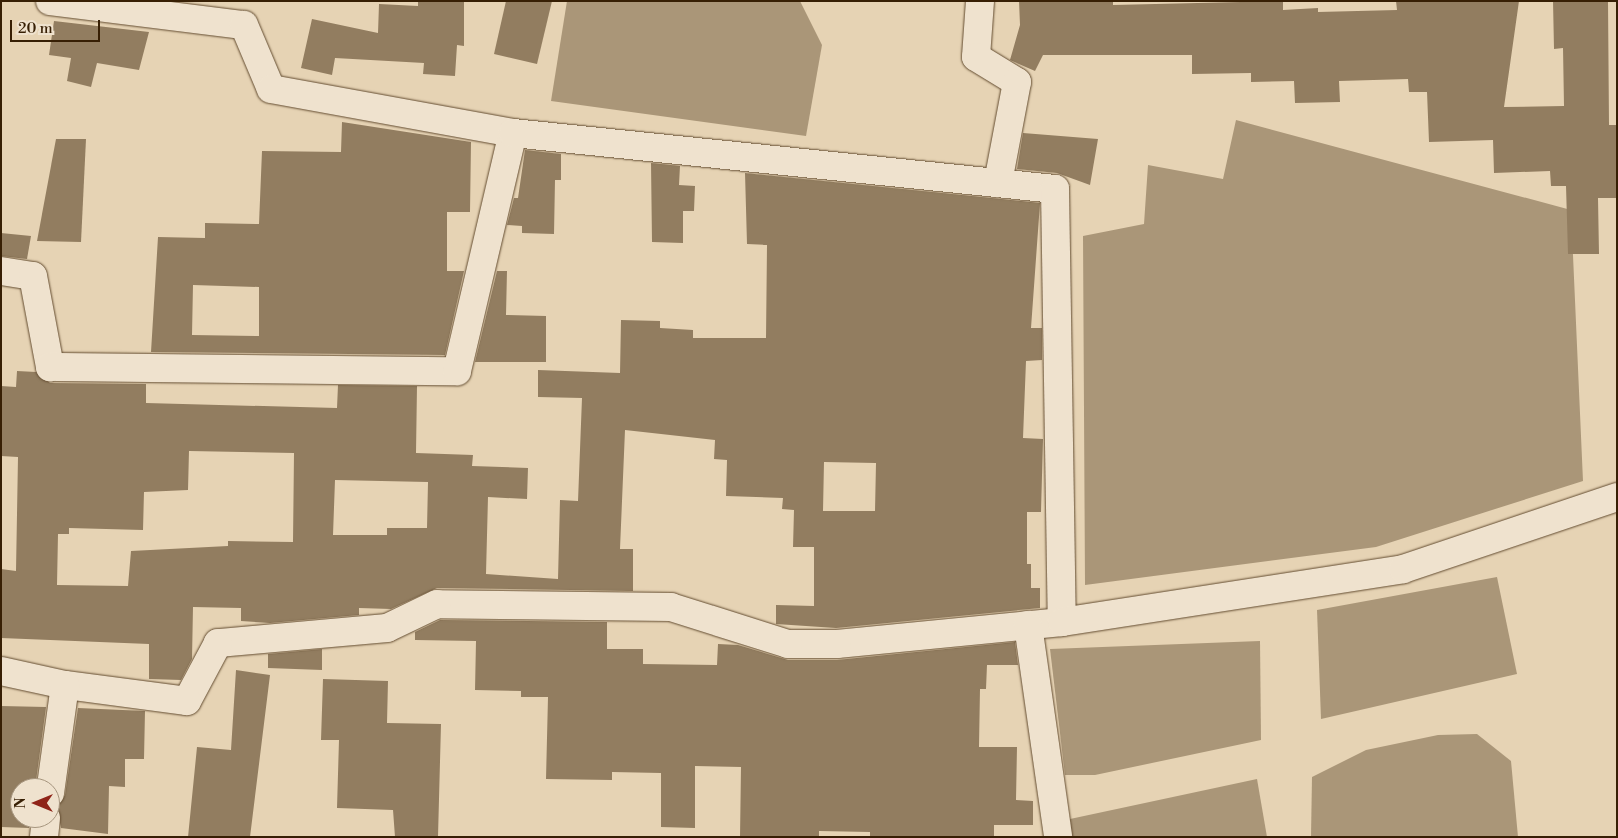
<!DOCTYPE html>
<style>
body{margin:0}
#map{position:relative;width:1618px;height:838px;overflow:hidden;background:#e6d3b4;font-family:"Libre Bodoni",serif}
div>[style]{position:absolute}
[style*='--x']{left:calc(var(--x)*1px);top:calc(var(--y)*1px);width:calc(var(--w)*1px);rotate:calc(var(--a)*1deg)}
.water>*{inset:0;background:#aa9678}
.building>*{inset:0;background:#927d60}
.roads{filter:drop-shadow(0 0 1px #634c30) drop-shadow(0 0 1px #634c30)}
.minor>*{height:28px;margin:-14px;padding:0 14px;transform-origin:14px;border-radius:14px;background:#efe2ce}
span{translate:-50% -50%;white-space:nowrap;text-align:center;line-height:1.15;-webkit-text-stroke:4px #efe2ce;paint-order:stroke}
.frame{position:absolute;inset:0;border:2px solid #371f04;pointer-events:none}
.north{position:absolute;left:10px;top:778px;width:50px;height:50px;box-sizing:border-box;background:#efe2ce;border:1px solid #a5947d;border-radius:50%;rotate:270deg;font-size:14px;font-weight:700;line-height:20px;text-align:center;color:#371f04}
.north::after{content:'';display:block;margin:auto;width:18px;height:22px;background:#8f2418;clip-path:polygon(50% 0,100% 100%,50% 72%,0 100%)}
.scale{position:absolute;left:10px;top:20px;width:90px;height:22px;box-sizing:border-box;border:2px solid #371f04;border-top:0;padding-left:6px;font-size:15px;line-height:18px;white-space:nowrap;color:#371f04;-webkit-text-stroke:4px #efe2ce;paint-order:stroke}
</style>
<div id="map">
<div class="water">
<div style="clip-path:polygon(567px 1px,800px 1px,822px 45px,806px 136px,551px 101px)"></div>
<div style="clip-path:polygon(1236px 120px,1571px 210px,1583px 481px,1376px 547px,1085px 585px,1083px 236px,1144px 224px,1148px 165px,1223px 179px)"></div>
<div style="clip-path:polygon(1497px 577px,1517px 674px,1321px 719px,1317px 610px)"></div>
<div style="clip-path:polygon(1260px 641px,1261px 740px,1095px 775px,1065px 775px,1050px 649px)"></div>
<div style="clip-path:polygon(1477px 734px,1511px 761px,1518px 837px,1311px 837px,1312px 777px,1366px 750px,1438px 735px)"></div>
<div style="clip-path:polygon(1257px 779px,1267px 837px,1072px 837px,1070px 819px)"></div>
</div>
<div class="building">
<div style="clip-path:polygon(418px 1px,464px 1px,464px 46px,457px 45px,455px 76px,423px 74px,424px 63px,335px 58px,332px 75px,301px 68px,312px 19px,378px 33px,379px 4px,418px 6px)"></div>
<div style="clip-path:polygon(506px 1px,552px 1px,537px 64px,494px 54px)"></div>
<div style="clip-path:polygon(1019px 1px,1113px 1px,1113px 5px,1283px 1px,1283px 10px,1318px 8px,1318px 12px,1397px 10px,1396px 1px,1519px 1px,1504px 107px,1564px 106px,1563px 48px,1554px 49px,1553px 1px,1608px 1px,1609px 125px,1616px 125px,1617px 198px,1598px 198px,1599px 254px,1568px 254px,1566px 186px,1551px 186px,1550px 171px,1494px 173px,1493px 140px,1429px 142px,1427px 92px,1409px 92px,1408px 79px,1339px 81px,1340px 102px,1295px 103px,1294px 81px,1251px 82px,1251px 73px,1192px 74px,1192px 55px,1043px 55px,1035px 71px,1010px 60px,1020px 25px)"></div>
<div style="clip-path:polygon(54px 21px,149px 32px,139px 70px,97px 63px,91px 87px,67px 81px,71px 58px,49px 55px)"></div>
<div style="clip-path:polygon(evenodd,342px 122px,471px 142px,470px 212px,447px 212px,447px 271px,464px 271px,445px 355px,151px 352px,158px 237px,205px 238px,205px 223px,259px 224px,262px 151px,341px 152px,342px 122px,193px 285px,259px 287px,259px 336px,192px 335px,193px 285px)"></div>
<div style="clip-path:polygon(1023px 133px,1098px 139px,1090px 185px,1057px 173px,1017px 169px)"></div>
<div style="clip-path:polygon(56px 139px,86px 139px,81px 242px,37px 241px)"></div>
<div style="clip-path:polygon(525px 150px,561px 154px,561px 180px,555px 180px,554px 234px,522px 233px,522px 226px,507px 225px,514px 198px,518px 198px)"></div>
<div style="clip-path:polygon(651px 163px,680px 166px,679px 185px,695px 186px,694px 211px,683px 211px,683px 243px,652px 242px)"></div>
<div style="clip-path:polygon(evenodd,745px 173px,1040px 203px,1031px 328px,1042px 328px,1042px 360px,1026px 361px,1023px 438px,1043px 439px,1041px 512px,1027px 512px,1027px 564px,1031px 564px,1031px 588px,1040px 588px,1040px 608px,836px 628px,776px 624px,776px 605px,814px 606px,814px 547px,793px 547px,794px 510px,782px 509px,783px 498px,726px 496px,727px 460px,714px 459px,715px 440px,625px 430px,620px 549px,633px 549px,633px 591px,437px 588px,391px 609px,359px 608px,359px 615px,270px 623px,241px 621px,241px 608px,193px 607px,192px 659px,181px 680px,149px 679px,149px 644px,1px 638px,1px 569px,16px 571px,18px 457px,1px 456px,1px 386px,16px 387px,17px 371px,36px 372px,50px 383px,146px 384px,146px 403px,337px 408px,338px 385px,417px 386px,416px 453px,473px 455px,472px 466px,528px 468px,527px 499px,488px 497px,486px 574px,558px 579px,560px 500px,578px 501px,582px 398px,538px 397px,538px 370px,620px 373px,621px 320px,660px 321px,660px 328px,693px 330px,693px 338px,766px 338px,767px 245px,747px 244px,745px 173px,189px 451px,294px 453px,293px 542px,228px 541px,228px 546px,131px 551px,128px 586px,57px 585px,58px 534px,69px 534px,69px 528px,143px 530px,144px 492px,188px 490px,189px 451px,745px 173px,824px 462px,876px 463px,875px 511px,823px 511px,824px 462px,745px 173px,335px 480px,428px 482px,427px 528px,387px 528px,387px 535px,333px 535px,335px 480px)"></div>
<div style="clip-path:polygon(1px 233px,31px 236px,27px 259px,1px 256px)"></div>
<div style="clip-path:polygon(497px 271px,507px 271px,506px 315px,546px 316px,546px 362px,475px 362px)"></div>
<div style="clip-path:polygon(440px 620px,607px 622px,607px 649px,643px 649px,643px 664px,717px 665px,718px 644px,738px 645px,788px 660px,837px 660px,1015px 642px,1018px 665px,987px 665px,986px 689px,980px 689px,979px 747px,1017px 747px,1016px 800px,1033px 801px,1033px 825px,994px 825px,994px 837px,870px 837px,870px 832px,819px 831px,819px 837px,740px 837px,741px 767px,695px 766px,695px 828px,661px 827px,661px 773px,612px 772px,612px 780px,546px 779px,548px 697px,521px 697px,521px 691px,475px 690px,476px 641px,415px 640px,415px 632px)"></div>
<div style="clip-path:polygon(322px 649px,322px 670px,268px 668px,268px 654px)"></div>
<div style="clip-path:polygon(236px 670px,270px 675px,250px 837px,188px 837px,197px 747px,231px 750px)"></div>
<div style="clip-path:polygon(323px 679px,388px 681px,387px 723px,441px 724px,438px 837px,395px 837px,393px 810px,337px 808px,339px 740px,321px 740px)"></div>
<div style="clip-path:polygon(1px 706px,46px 707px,35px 788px,20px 788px,20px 818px,30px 818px,29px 828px,1px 827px)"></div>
<div style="clip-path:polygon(78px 708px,145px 711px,144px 759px,125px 759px,125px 787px,109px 786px,108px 834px,61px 828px,57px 807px,65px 795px)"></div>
</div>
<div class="roads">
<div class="minor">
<div style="--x:50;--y:1;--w:195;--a:7.1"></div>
<div style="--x:244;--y:25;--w:69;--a:67.1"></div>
<div style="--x:271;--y:89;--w:246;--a:10.3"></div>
<div style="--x:980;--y:1;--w:56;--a:94.1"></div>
<div style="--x:976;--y:57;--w:48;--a:31.4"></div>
<div style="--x:1017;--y:82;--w:103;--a:100.7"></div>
<div style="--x:1;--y:271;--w:32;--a:9"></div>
<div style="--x:33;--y:276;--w:93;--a:79.4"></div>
<div style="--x:50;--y:367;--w:407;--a:0.6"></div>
<div style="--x:457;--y:371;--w:244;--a:-76.8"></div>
<div style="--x:513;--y:133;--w:545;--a:5.9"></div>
<div style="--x:1055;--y:189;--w:433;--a:89.1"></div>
<div style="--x:1062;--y:622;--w:226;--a:174.4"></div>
<div style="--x:837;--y:644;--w:49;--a:180"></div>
<div style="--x:788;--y:644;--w:123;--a:-162.5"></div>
<div style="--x:671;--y:607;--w:234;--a:-179.3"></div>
<div style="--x:437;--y:604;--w:55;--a:154.4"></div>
<div style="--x:387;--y:628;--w:170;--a:174.9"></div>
<div style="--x:218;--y:643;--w:66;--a:118.1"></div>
<div style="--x:187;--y:701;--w:123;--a:-172.5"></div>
<div style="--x:1062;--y:622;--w:345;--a:-8.8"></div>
<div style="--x:1403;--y:569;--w:226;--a:-18.6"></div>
<div style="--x:1028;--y:625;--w:214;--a:81.9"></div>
<div style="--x:1;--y:671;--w:66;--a:12.3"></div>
<div style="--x:65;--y:685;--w:109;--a:97.9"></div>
<div style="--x:44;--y:837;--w:19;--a:-84"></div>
</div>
</div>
<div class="frame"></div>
<div class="north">N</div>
<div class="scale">20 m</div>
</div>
